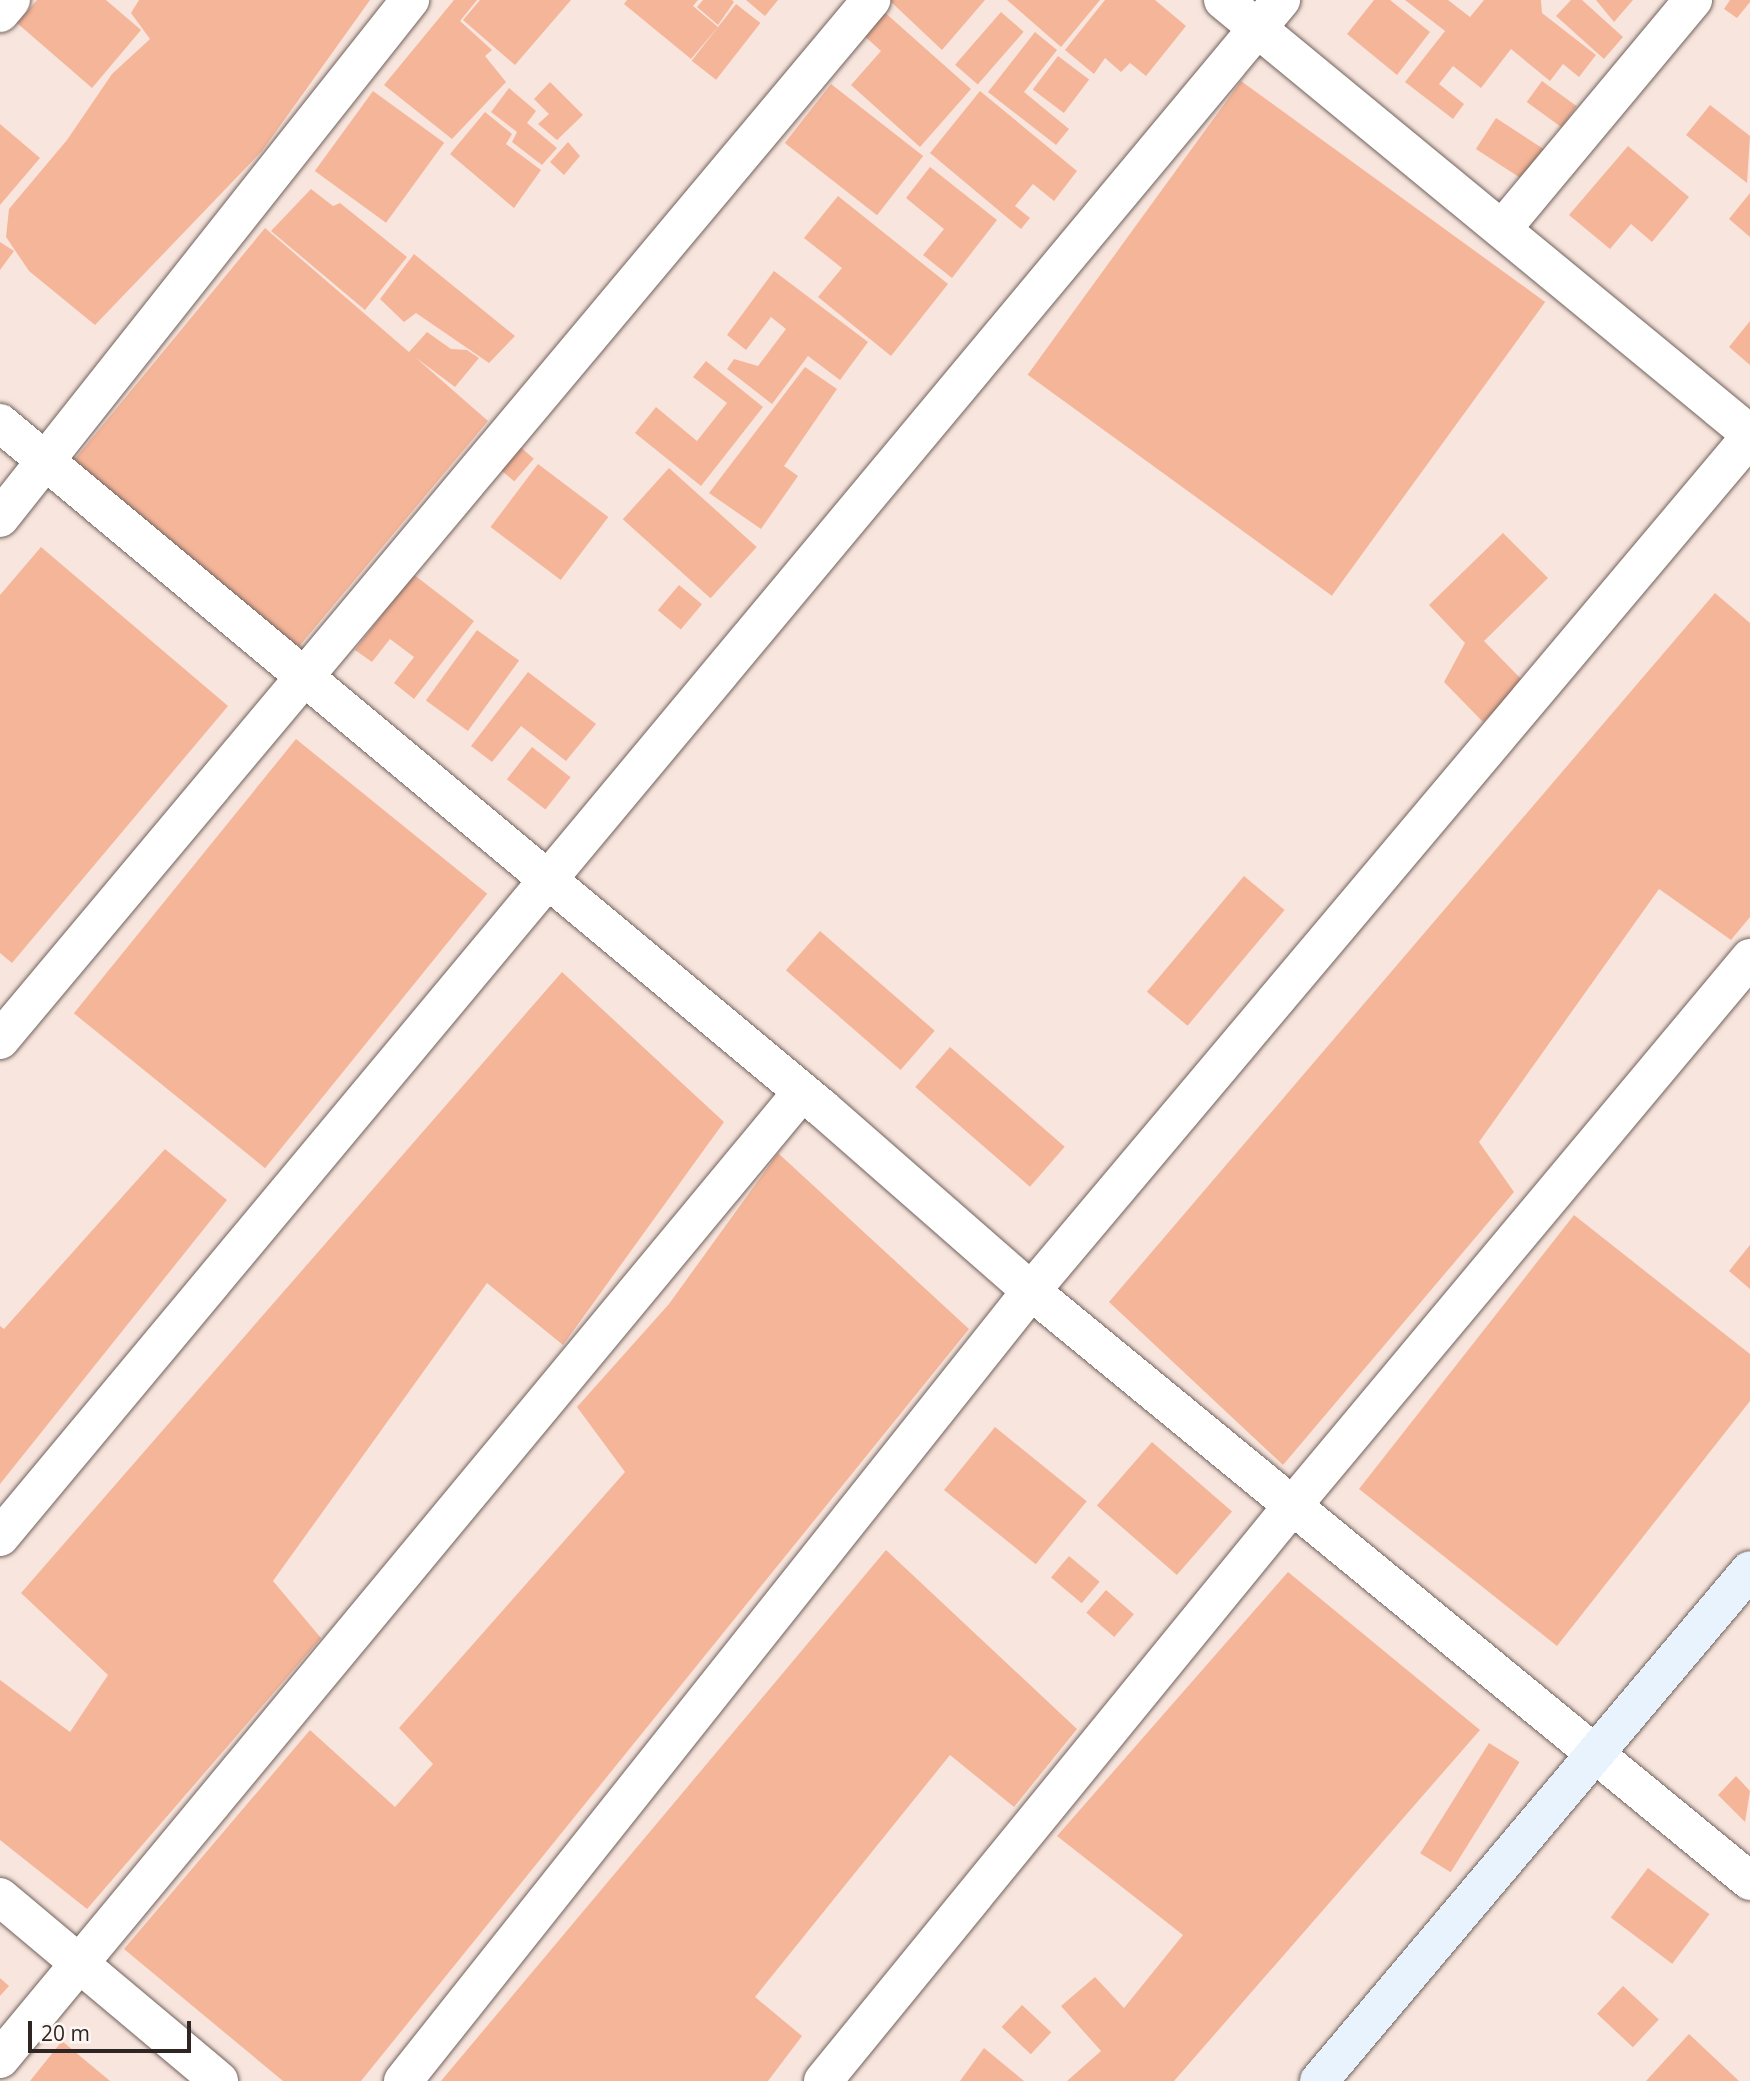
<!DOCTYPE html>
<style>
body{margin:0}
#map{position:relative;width:1750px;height:2081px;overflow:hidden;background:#f8e6de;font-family:"Open Sans",sans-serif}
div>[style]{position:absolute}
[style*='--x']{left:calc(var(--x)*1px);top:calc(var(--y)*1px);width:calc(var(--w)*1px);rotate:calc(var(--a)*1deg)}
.building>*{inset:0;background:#f5b599;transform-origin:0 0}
.roads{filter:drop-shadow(0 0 2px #72625c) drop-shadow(0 0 2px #72625c)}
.street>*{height:38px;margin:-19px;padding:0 19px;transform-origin:19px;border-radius:19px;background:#fff}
.secondary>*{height:38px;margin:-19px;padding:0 19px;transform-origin:19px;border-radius:19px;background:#e9f3fe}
span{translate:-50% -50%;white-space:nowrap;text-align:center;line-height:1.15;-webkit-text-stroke:7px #fdf6f3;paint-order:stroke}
.scale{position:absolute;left:28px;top:2021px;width:163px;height:32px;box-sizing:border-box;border:4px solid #2d2623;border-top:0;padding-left:9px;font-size:21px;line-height:24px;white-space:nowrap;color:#2d2623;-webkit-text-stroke:5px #fdf6f3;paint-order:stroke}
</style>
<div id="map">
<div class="building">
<div style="clip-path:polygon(37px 0,106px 0,141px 30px,92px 88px,17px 23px)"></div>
<div style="clip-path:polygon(139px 0,370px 0,262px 151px,95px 325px,29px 271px,6px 237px,9px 209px,67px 140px,112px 74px,150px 39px,131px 13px)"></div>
<div style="clip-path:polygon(454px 0,477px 0,460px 21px,492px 50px,485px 56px,506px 82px,452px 139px,384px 85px)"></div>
<div style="clip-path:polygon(480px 0,571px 0,515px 65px,463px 20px)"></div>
<div style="clip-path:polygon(627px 0,698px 0,693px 6px,718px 27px,691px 59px,624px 4px)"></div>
<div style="clip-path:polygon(703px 0,732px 0,734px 2px,718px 25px,697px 7px)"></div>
<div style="clip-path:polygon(746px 0,778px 0,765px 16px)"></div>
<div style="clip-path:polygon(889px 0,985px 0,942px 50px)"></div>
<div style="clip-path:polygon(1007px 0,1100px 0,1061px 47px)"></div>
<div style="clip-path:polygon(1105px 0,1155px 0,1186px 26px,1146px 76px,1130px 63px,1121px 72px,1105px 58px,1094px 74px,1065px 50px)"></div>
<div style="clip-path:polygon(1374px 0,1390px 0,1430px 32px,1397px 75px,1347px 34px)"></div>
<div style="clip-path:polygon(1405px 0,1448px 0,1470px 17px,1484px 0,1541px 0,1542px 13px,1596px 55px,1579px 77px,1563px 64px,1550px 81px,1511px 49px,1481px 88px,1453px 66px,1439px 84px,1464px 104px,1453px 119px,1405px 82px,1445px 31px)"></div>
<div style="clip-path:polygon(1571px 0,1582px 0,1623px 37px,1604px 59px,1556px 16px)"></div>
<div style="clip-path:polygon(1596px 0,1633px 0,1614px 22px)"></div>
<div style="clip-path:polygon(1730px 0,1750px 0,1750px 2px,1737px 18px,1724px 9px)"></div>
<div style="left:736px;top:4px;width:31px;height:72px;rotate:38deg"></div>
<div style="clip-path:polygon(882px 10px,971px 89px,920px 147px,851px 85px,881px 51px,861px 33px)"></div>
<div style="left:1001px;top:12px;width:30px;height:70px;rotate:41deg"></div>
<div style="clip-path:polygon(1035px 32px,1057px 50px,1024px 92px,1069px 129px,1056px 145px,988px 92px)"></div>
<div style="left:1058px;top:56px;width:39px;height:42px;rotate:37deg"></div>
<div style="left:1241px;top:81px;width:376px;height:363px;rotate:36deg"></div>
<div style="left:1542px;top:81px;width:43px;height:26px;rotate:36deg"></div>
<div style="clip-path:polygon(550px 82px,583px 115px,557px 140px,538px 124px,549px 114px,534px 99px)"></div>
<div style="left:831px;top:84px;width:117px;height:75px;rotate:38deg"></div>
<div style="clip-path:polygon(509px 88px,536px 111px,527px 123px,557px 148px,542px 165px,512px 142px,517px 132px,491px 112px)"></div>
<div style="left:373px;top:91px;width:88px;height:99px;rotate:36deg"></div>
<div style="clip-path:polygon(980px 91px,1077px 171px,1054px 201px,1033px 184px,1015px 206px,1030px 218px,1021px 229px,930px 153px)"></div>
<div style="clip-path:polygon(1710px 105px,1750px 136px,1747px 183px,1686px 135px)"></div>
<div style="clip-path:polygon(485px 112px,512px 134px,506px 144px,541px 170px,514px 208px,450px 154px)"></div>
<div style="left:1496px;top:118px;width:59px;height:37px;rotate:33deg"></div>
<div style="clip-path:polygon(0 124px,40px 158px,0 205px)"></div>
<div style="clip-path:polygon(568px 142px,580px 156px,564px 175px,550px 162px)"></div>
<div style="clip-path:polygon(1628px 146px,1689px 197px,1652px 242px,1631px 224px,1610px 249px,1569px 215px)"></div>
<div style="clip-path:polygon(930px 167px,997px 220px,952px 278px,923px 255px,944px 229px,906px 198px)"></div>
<div style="clip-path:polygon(311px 189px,333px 206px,340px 203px,407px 257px,365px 310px,271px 231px)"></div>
<div style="clip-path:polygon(1750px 193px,1750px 237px,1729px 219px)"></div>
<div style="clip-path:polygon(838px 196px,948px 284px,891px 356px,818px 297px,842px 268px,804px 238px)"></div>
<div style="clip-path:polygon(265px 228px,409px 352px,427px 332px,451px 349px,467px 350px,479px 358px,455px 387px,415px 357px,488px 421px,296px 650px,74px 460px)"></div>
<div style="clip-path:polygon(0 242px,14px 251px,0 270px)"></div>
<div style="clip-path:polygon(414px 254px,515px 336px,489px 363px,416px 313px,404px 322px,380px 299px)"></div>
<div style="clip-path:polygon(774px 271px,868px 342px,840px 380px,808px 356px,772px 404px,727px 369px,734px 359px,758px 366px,786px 329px,771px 317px,746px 350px,727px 335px)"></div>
<div style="clip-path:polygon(1750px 321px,1750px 365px,1729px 347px)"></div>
<div style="clip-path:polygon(706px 361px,763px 407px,701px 486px,635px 433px,656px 407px,697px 441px,727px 403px,693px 377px)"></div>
<div style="clip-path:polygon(805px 367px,837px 389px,784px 466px,798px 476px,761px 529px,709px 493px)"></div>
<div style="left:518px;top:445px;width:21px;height:30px;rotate:41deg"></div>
<div style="left:538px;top:464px;width:88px;height:79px;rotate:37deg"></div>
<div style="left:669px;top:468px;width:118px;height:69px;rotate:42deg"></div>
<div style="clip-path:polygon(1503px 533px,1548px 578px,1484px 641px,1524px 682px,1483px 722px,1444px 682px,1465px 643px,1429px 605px)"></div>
<div style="clip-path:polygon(41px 547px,228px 706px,12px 963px,0 953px,0 595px)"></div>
<div style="clip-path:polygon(413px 574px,474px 621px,414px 699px,394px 683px,414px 657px,390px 639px,372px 662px,355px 650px)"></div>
<div style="left:679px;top:585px;width:30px;height:33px;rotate:40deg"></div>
<div style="clip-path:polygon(1715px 593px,1750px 623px,1750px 917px,1731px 940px,1659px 889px,1479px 1142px,1514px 1192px,1283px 1465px,1109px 1302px)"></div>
<div style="left:477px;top:630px;width:52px;height:87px;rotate:36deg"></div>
<div style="clip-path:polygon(528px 672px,596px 724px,566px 761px,521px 726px,492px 762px,471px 746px)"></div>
<div style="left:296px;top:739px;width:246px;height:353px;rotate:39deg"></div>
<div style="left:532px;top:747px;width:49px;height:41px;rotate:38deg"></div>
<div style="left:1244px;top:876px;width:53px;height:151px;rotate:40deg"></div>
<div style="left:820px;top:931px;width:152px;height:52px;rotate:41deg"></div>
<div style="clip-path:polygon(562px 972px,724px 1122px,563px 1345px,487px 1283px,273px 1581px,321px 1638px,87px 1909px,0 1840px,0 1680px,70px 1732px,108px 1675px,21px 1593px)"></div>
<div style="left:950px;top:1047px;width:152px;height:53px;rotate:41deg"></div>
<div style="clip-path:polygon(165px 1149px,227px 1200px,0 1484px,0 1326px,4px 1329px)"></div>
<div style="clip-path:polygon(778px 1153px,969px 1329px,361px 2081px,283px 2081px,124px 1949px,310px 1730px,395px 1807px,433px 1764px,399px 1728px,625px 1472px,577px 1407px,669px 1304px)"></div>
<div style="clip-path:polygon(1574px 1215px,1750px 1354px,1750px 1401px,1557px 1646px,1359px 1489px)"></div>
<div style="clip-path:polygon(1750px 1245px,1750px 1289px,1729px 1271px)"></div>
<div style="left:995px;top:1427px;width:118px;height:81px;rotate:39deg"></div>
<div style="left:1152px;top:1442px;width:106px;height:84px;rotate:41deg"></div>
<div style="clip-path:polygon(886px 1550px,1077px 1729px,1014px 1807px,950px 1755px,755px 1997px,802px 2036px,768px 2081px,441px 2081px)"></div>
<div style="left:1069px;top:1556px;width:40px;height:28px;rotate:40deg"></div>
<div style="clip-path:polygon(1288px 1572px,1480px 1730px,1174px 2081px,1067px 2081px,1101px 2051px,1061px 2006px,1095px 1977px,1124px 2008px,1183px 1935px,1057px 1836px)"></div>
<div style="left:1106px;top:1590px;width:37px;height:30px;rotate:41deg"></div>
<div style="left:1489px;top:1743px;width:36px;height:130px;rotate:32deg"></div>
<div style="clip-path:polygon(1736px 1776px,1750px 1791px,1745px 1822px,1718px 1795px)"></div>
<div style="left:1648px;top:1868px;width:77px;height:62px;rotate:37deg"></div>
<div style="clip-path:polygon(0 1978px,9px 1986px,0 1996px)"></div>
<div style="left:1623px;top:1986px;width:49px;height:38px;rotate:43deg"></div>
<div style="left:1022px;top:2005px;width:40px;height:30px;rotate:43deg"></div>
<div style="clip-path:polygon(1689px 2034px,1739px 2081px,1646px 2081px)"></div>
<div style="clip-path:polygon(62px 2041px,110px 2081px,30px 2081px)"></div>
<div style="clip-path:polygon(984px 2048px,1024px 2081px,960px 2081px)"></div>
</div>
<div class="roads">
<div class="street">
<div style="--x:1223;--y:0;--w:683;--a:39.47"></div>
<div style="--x:0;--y:13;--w:17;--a:-50"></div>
<div style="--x:1503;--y:228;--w:297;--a:-50.2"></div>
<div style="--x:0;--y:423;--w:1070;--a:39.81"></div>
<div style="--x:822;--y:1108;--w:278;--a:41.2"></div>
<div style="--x:1031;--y:1291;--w:930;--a:39.37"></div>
<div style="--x:0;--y:518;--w:661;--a:-51.64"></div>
<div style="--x:0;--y:1040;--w:1357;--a:-50.05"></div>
<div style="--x:0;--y:1537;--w:2001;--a:-50.19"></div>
<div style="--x:0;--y:1897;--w:286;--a:40"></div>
<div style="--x:0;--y:2059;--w:1256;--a:-50.33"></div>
<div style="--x:403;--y:2081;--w:1009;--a:-51.52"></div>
<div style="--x:1031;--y:1291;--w:1116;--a:-49.91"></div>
<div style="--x:823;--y:2081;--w:743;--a:-50.79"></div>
<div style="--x:1293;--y:1505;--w:713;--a:-50.12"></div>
</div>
<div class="secondary">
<div style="--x:1319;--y:2081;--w:668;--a:-49.85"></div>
</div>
</div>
<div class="scale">20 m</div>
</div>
